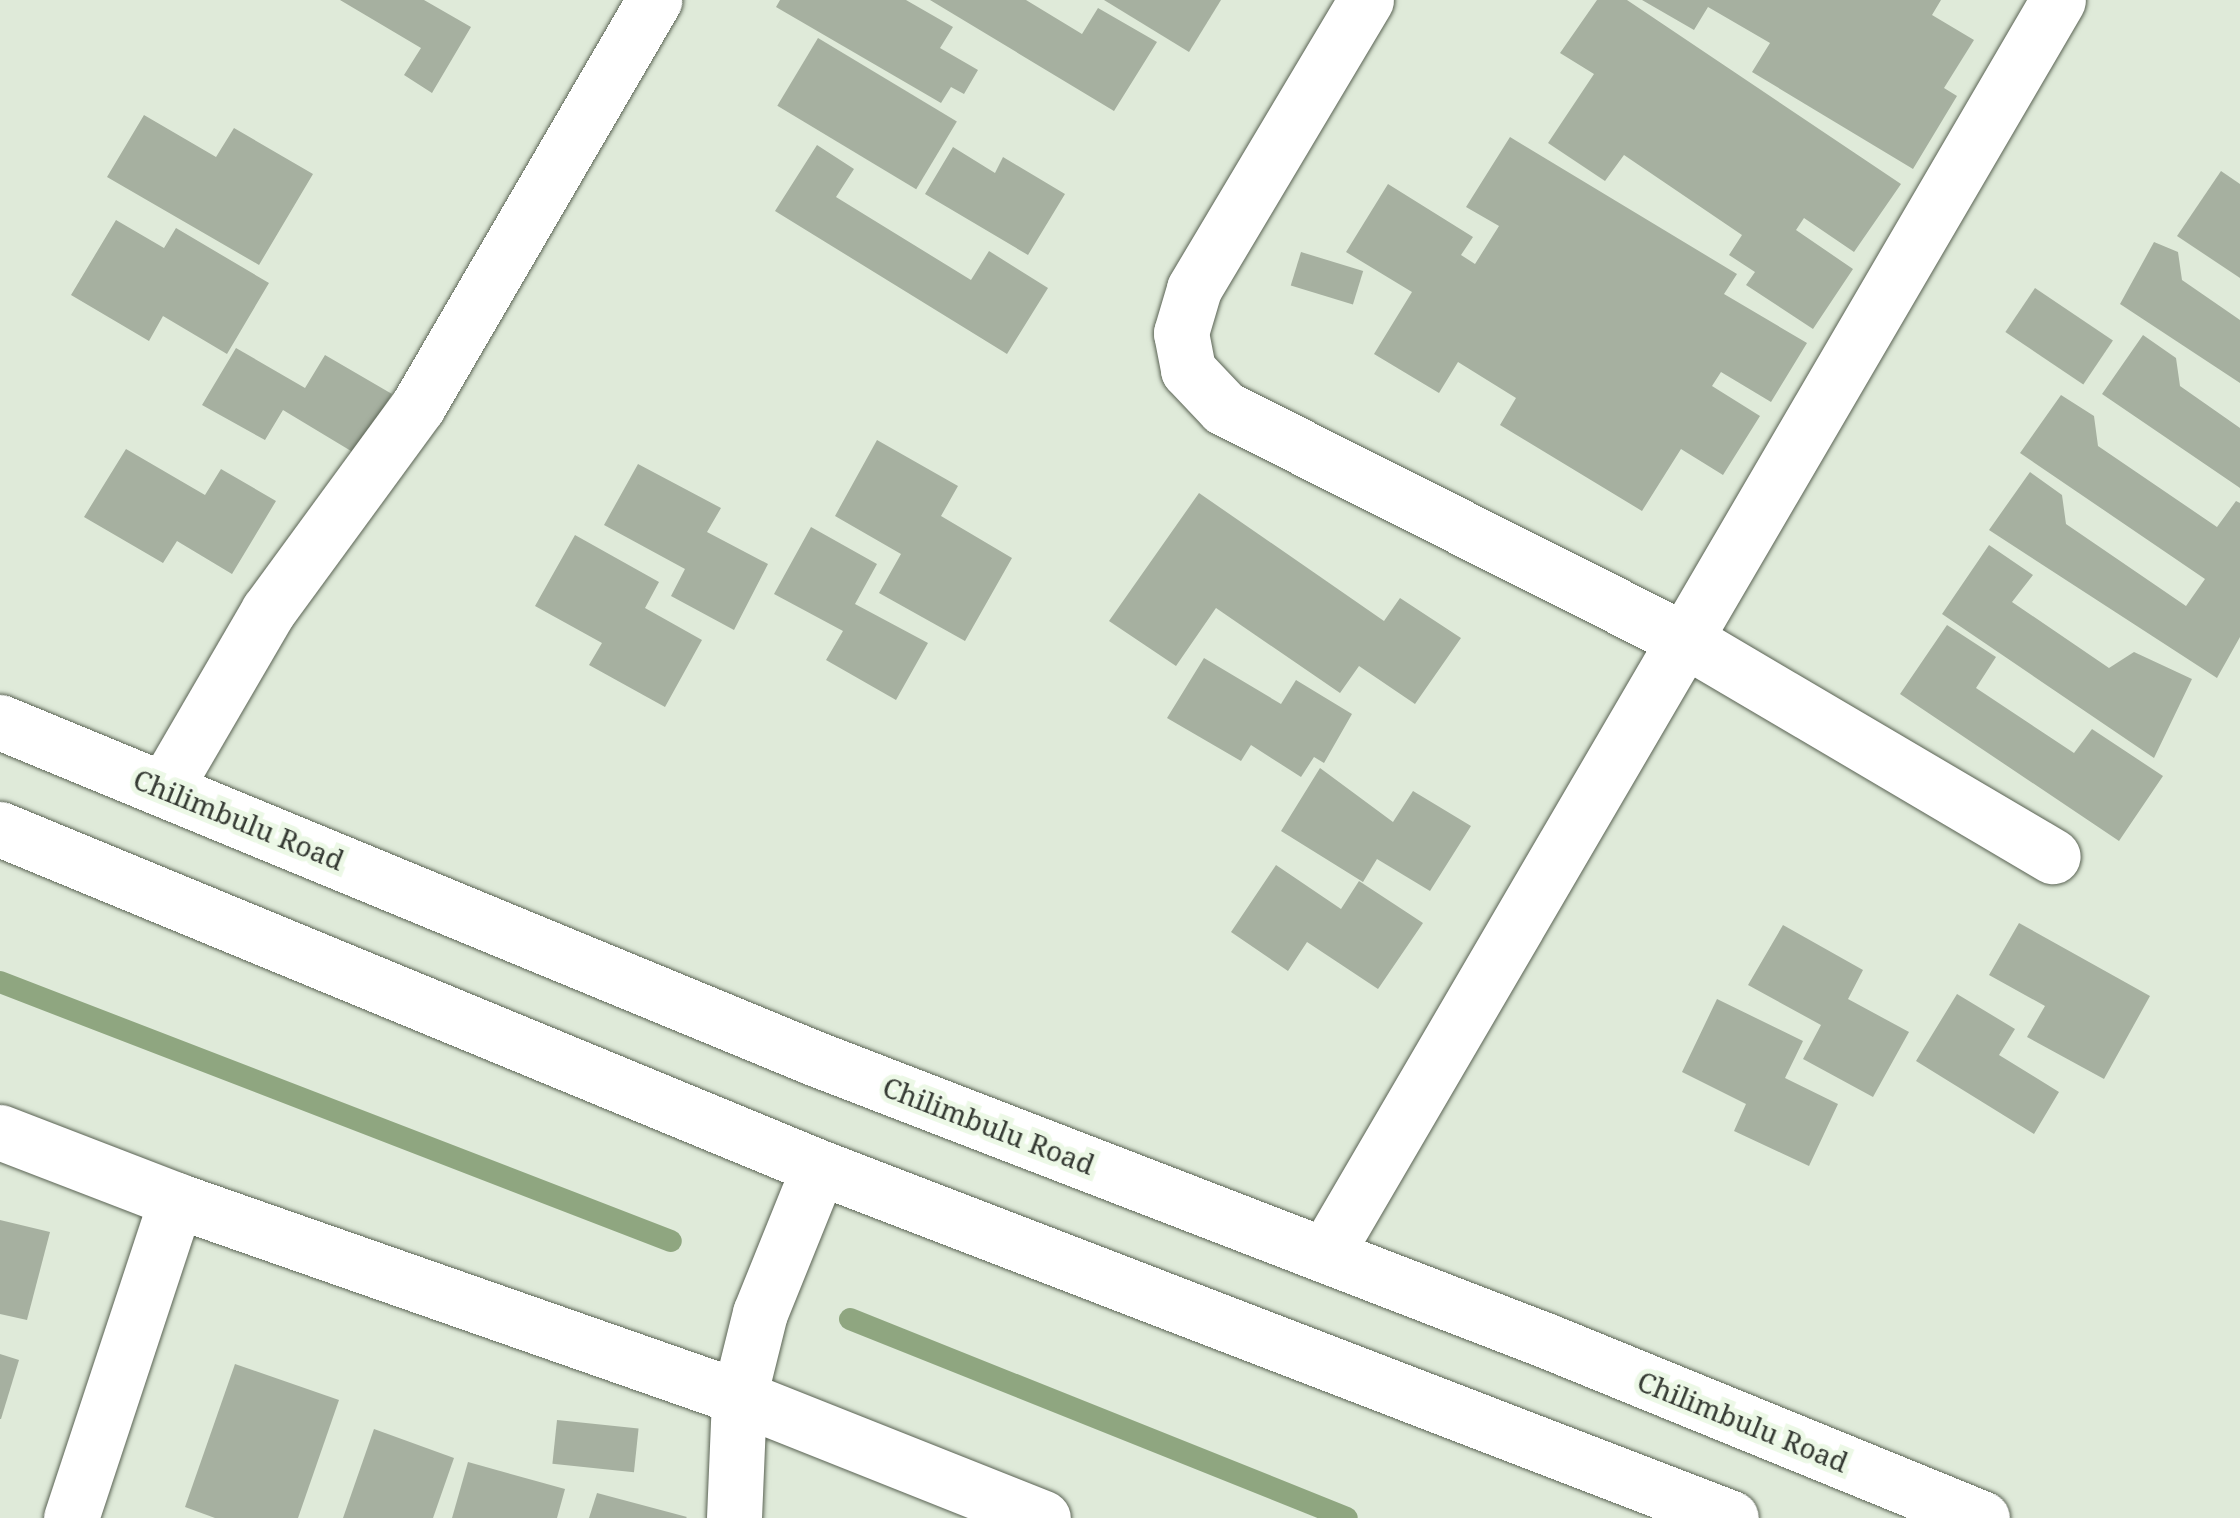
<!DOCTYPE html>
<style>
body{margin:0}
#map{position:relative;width:2240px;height:1518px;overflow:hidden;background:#dfead9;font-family:"Noto Serif",serif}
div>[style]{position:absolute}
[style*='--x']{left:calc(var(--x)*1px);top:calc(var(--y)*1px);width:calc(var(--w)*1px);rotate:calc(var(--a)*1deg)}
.stream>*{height:22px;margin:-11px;padding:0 11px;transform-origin:11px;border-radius:11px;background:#8fa680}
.building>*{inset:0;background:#a6b0a0;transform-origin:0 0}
.roads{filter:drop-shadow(0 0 2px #5a6354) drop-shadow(0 0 2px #5a6354)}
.street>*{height:55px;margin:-27.5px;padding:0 27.5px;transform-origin:27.5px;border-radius:27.5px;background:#fff}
.secondary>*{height:55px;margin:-27.5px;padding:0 27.5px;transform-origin:27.5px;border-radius:27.5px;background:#fff}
span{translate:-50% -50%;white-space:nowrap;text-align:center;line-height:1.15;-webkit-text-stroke:10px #ecf8e6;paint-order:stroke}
.street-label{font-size:28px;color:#353a33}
</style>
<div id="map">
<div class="stream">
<div style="--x:0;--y:982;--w:719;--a:21.11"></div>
<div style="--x:850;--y:1319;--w:535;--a:21.82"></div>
</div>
<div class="building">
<div style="clip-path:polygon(340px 0,424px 0,471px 27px,432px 93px,404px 75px,421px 48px)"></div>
<div style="clip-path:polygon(780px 0,906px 0,953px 27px,940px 48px,978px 70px,964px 94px,951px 87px,941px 103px,776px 7px)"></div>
<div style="clip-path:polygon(930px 0,1026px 0,1082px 34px,1098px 8px,1157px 42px,1114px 111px)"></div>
<div style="clip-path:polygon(1104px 0,1221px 0,1189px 52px)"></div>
<div style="clip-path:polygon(1597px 0,1627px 0,1901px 184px,1854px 252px,1804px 218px,1796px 230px,1853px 269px,1813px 329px,1746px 285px,1755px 272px,1729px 255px,1742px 235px,1624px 155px,1605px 181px,1548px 143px,1594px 74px,1560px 53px)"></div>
<div style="clip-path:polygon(1642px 0,1941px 0,1932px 15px,1974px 40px,1944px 88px,1957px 96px,1913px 169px,1752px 72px,1770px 43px,1708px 7px,1694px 30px)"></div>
<div style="left:818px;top:38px;width:162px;height:79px;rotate:31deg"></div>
<div style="clip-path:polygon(144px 115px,216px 157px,234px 128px,313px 174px,259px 265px,107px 177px)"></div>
<div style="clip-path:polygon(1510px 137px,1737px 274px,1724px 294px,1807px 343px,1771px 402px,1721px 372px,1712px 386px,1760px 416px,1723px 475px,1681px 449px,1642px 511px,1500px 425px,1516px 398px,1458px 362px,1439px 393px,1374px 354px,1412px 292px,1346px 252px,1388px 184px,1473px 237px,1461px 255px,1475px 264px,1499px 226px,1466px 207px)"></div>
<div style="clip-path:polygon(817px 145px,854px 169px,836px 197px,971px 280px,989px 251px,1048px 288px,1007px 354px,775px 211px)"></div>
<div style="clip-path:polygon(953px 147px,995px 173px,1003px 157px,1065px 194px,1028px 255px,925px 194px)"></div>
<div style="clip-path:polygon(2221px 171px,2240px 184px,2240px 278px,2177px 236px)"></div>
<div style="clip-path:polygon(116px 220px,164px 248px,176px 228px,269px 283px,227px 354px,163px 316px,149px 341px,71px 295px)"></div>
<div style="clip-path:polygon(2154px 242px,2178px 252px,2182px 280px,2240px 320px,2240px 383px,2120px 304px)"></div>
<div style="left:1301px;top:252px;width:65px;height:35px;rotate:17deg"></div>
<div style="left:2035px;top:288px;width:94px;height:53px;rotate:34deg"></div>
<div style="clip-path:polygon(2143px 335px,2176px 358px,2180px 386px,2240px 428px,2240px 488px,2102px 394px)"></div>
<div style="clip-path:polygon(236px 348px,305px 388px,325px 355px,392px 394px,356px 454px,283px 410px,265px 440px,202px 405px)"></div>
<div style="clip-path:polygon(2061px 395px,2094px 416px,2098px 446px,2217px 527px,2236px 501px,2240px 503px,2240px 637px,2217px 678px,1989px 530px,2030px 472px,2062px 495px,2066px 524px,2186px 606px,2205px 579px,2020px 453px)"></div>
<div style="clip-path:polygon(877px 440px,958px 486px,941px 516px,1012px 558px,965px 641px,879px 593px,901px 554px,835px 516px)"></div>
<div style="clip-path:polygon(126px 449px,205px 495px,221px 469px,276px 501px,232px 574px,177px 541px,163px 563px,84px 517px)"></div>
<div style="clip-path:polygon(638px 464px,721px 508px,707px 532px,768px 564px,734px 630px,671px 596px,685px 569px,604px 525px)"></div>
<div style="clip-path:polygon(1199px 493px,1384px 621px,1400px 598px,1461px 638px,1415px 704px,1359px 666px,1340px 693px,1216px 608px,1176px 666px,1109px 621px)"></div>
<div style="clip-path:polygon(811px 527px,877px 564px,855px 604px,928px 643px,896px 700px,826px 660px,843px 631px,774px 594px)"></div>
<div style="clip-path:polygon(575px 535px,659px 582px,645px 608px,702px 640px,665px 707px,589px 665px,602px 643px,535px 606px)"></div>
<div style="clip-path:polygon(1989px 545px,2033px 575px,2012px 602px,2109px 668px,2134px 652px,2192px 679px,2154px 758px,1942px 614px)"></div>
<div style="clip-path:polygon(1947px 625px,1996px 657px,1976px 688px,2074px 753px,2092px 729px,2163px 776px,2119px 841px,1900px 694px)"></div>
<div style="clip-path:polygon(1204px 658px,1281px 704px,1296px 680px,1352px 714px,1324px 763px,1314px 757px,1301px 777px,1251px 745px,1241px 761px,1167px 718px)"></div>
<div style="clip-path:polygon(1320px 768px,1393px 822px,1413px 791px,1471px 826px,1430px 891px,1377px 859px,1363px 882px,1281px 831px)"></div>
<div style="clip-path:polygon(1276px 865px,1341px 909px,1359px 881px,1423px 923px,1378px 989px,1307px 942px,1288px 971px,1231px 932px)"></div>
<div style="clip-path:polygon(2019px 923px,2150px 996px,2104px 1079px,2027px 1037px,2045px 1006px,1989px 975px)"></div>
<div style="clip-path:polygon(1783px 925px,1863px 970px,1848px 999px,1909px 1032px,1873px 1097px,1803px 1059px,1821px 1025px,1748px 985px)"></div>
<div style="clip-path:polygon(1957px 994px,2015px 1029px,1999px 1055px,2059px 1092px,2034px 1134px,1916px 1061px)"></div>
<div style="clip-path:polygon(1717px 999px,1803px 1041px,1785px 1078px,1838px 1104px,1809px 1166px,1734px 1131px,1746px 1104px,1682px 1072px)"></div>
<div style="clip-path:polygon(0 1220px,50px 1232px,27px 1320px,0 1314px)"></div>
<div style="clip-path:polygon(0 1354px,19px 1360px,1px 1419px,0 1419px)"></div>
<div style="clip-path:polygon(235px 1364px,339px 1400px,298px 1518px,215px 1518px,185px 1507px)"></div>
<div style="left:557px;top:1420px;width:82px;height:44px;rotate:6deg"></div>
<div style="clip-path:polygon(374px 1429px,454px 1458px,433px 1518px,343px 1518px)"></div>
<div style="clip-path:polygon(468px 1462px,565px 1489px,557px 1518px,452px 1518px)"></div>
<div style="clip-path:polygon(597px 1493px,687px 1517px,686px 1518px,589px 1518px)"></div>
</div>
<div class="roads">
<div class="street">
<div style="--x:1366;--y:0;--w:336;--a:120.8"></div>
<div style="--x:1194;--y:289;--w:46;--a:106.5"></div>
<div style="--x:1181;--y:333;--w:38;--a:79"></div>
<div style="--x:1188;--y:370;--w:52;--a:46.5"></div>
<div style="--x:1224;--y:408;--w:521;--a:26.71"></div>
<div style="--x:1689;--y:642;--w:422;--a:30.5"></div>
<div style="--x:165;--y:788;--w:205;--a:-59.8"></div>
<div style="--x:268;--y:611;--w:254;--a:-53.8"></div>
<div style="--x:418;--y:406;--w:470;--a:-59.8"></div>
<div style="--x:0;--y:1132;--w:189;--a:21.1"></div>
<div style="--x:176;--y:1200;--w:596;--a:19.29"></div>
<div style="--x:739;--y:1397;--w:327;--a:21.7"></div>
<div style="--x:1325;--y:1255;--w:1453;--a:-59.71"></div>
<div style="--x:71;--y:1518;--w:335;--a:-71.7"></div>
<div style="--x:734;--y:1518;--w:121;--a:-87.6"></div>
<div style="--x:739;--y:1397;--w:87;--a:-76"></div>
<div style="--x:760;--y:1313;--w:157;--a:-68"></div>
</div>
<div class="secondary">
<div style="--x:0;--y:722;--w:881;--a:22.43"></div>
<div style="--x:814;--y:1058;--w:784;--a:21.1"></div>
<div style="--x:1545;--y:1340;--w:472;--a:22.2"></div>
<div style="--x:0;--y:829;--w:886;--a:22.43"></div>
<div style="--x:819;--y:1167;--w:977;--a:21.05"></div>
</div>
</div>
<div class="street-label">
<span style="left:239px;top:819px;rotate:22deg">Chilimbulu Road</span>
<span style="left:989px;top:1125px;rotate:21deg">Chilimbulu Road</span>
<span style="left:1743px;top:1421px;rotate:22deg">Chilimbulu Road</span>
</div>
</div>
